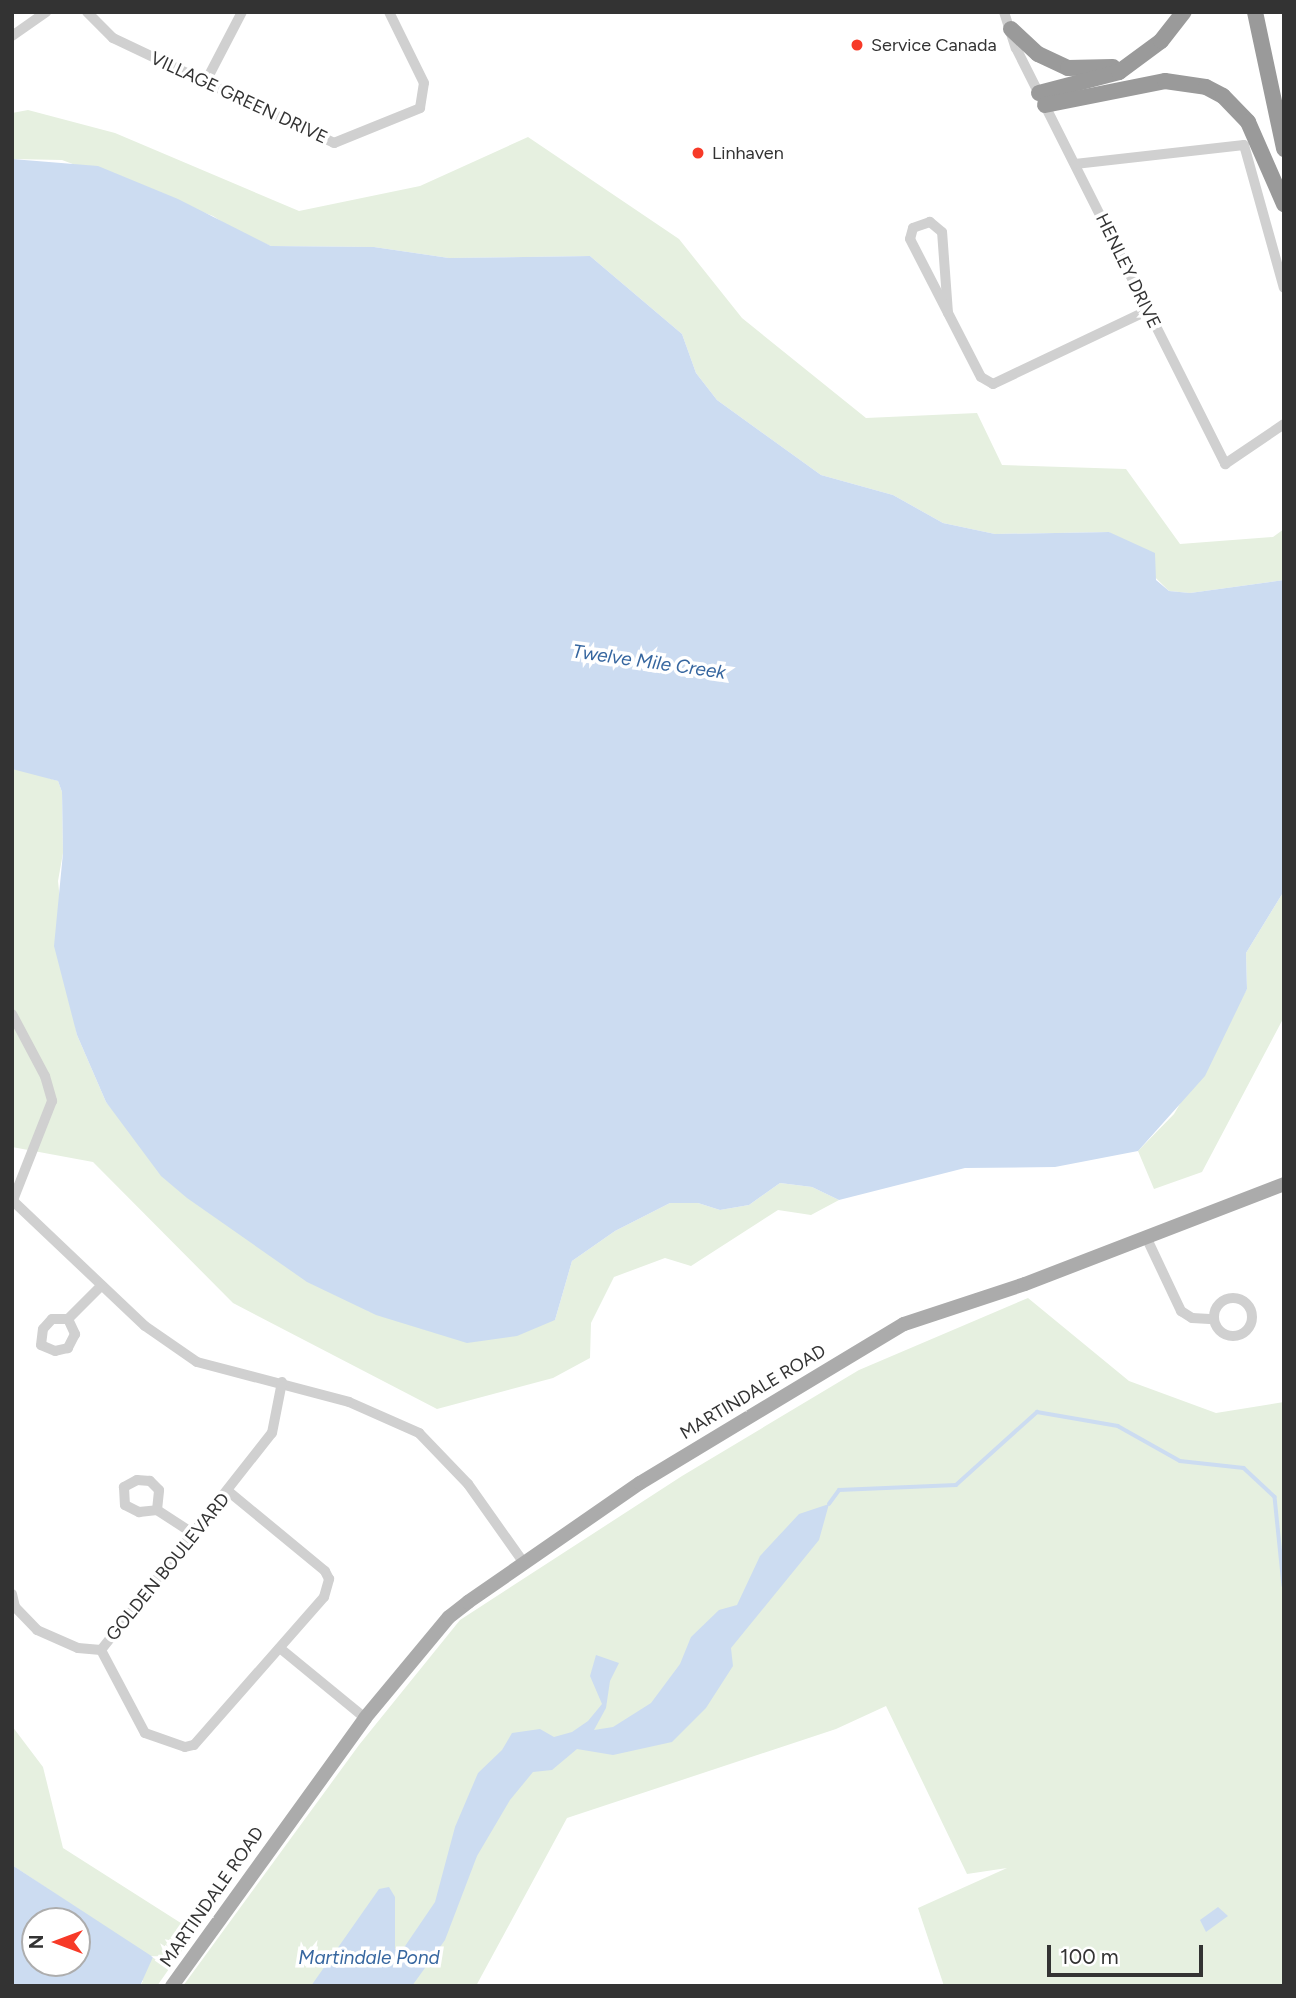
<!DOCTYPE html>
<style>
body{margin:0}
#map{position:relative;width:1296px;height:1998px;overflow:hidden;background:#fff;font-family:Figtree,sans-serif}
div>[style]{position:absolute}
[style*='--x']{left:calc(var(--x)*1px);top:calc(var(--y)*1px);width:calc(var(--w)*1px);rotate:calc(var(--a)*1deg)}
.green>*{inset:0;background:#e6f0e0}
.water>*{inset:0;background:#ccdcf1}
.stream>*{height:3.5px;margin:-1.75px;padding:0 1.75px;transform-origin:1.75px;border-radius:1.75px;background:#ccdcf1}
.minor>*{height:10px;margin:-5px;padding:0 5px;transform-origin:5px;border-radius:5px;background:#d0d0d0}
.minor>.ring{margin:-5px;padding:0;box-sizing:content-box;background:none;border:10px solid #d0d0d0;border-radius:50%}
.major>*{height:14px;margin:-7px;padding:0 7px;transform-origin:7px;border-radius:7px;background:#ababab}
.highway>*{height:16px;margin:-8px;padding:0 8px;transform-origin:8px;border-radius:8px;background:#9a9a9a}
.dots>*{width:19px;height:19px;translate:-50% -50%;box-sizing:border-box;border:4px solid #fff;border-radius:50%}
span{translate:-50% -50%;white-space:nowrap;text-align:center;line-height:1.15;-webkit-text-stroke:7px #fff;paint-order:stroke}
.poi-label{font-size:18px;color:#333}
.left{translate:0 -50%;text-align:left}
.street-label{font-size:18px;color:#333}
.water-label{font-size:19px;color:#36669f;font-style:italic}
.frame{position:absolute;inset:0;border:14px solid #333;pointer-events:none}
.north{position:absolute;left:21px;top:1907px;width:70px;height:70px;box-sizing:border-box;background:#fff;border:2px solid #adadad;border-radius:50%;rotate:270deg;font-size:19px;font-weight:700;line-height:28px;text-align:center;color:#333}
.north::after{content:'';display:block;margin:auto;width:24px;height:32px;background:#f73a28;clip-path:polygon(50% 0,100% 100%,50% 72%,0 100%)}
.scale{position:absolute;left:1047px;top:1945px;width:156px;height:32px;box-sizing:border-box;border:4px solid #333;border-top:0;padding-left:9px;font-size:21px;line-height:24px;white-space:nowrap;color:#333;-webkit-text-stroke:5px #fff;paint-order:stroke}
</style>
<div id="map">
<div class="green">
<div style="clip-path:polygon(28px 110px,115px 133px,299px 211px,420px 186px,528px 137px,679px 239px,742px 318px,866px 418px,977px 413px,1002px 465px,1126px 469px,1180px 544px,1273px 537px,1284px 529px,1284px 580px,1190px 593px,1169px 591px,1109px 532px,995px 534px,943px 523px,893px 495px,821px 475px,717px 400px,696px 373px,682px 334px,590px 256px,449px 258px,374px 247px,271px 246px,239px 233px,213px 216px,62px 160px,12px 159px,12px 113px)"></div>
<div style="clip-path:polygon(13px 767px,58px 781px,62px 792px,63px 853px,58px 881px,70px 999px,77px 1035px,106px 1102px,134px 1135px,368px 1311px,433px 1332px,555px 1320px,572px 1261px,615px 1231px,670px 1203px,698px 1203px,720px 1210px,749px 1205px,780px 1183px,812px 1187px,839px 1200px,811px 1215px,778px 1210px,691px 1266px,665px 1258px,614px 1277px,591px 1323px,590px 1358px,553px 1378px,437px 1409px,233px 1303px,93px 1162px,12px 1147px)"></div>
<div style="clip-path:polygon(1284px 891px,1284px 1017px,1202px 1172px,1154px 1189px,1138px 1151px,1174px 1114px,1247px 989px,1246px 953px)"></div>
<div style="clip-path:polygon(1028px 1298px,1129px 1381px,1216px 1413px,1284px 1402px,1284px 1986px,944px 1986px,918px 1908px,1007px 1868px,967px 1874px,886px 1706px,836px 1729px,567px 1818px,476px 1986px,183px 1986px,359px 1745px,460px 1620px,682px 1476px,859px 1370px)"></div>
<div style="clip-path:polygon(12px 1726px,43px 1767px,63px 1848px,195px 1932px,157px 1986px,140px 1986px,143px 1981px,105px 1927px,12px 1865px)"></div>
</div>
<div class="water">
<div style="clip-path:polygon(12px 159px,98px 166px,178px 199px,271px 246px,374px 247px,449px 258px,590px 256px,682px 334px,696px 373px,717px 400px,821px 475px,893px 495px,943px 523px,995px 534px,1109px 532px,1155px 553px,1156px 580px,1169px 591px,1190px 593px,1284px 580px,1284px 891px,1246px 953px,1247px 989px,1205px 1076px,1138px 1151px,1055px 1167px,965px 1168px,839px 1200px,812px 1187px,780px 1183px,749px 1205px,720px 1210px,698px 1203px,670px 1203px,615px 1231px,572px 1261px,555px 1320px,517px 1336px,467px 1343px,376px 1315px,307px 1282px,187px 1198px,161px 1176px,106px 1102px,77px 1035px,54px 946px,63px 853px,62px 792px,58px 781px,12px 769px)"></div>
<div style="clip-path:polygon(829px 1504px,819px 1540px,731px 1648px,733px 1666px,706px 1708px,672px 1742px,613px 1755px,577px 1749px,552px 1770px,533px 1772px,510px 1800px,477px 1856px,445px 1940px,412px 1986px,311px 1986px,379px 1889px,389px 1887px,395px 1897px,395px 1949px,401px 1952px,435px 1902px,455px 1827px,478px 1773px,502px 1750px,512px 1733px,540px 1729px,554px 1737px,572px 1732px,588px 1721px,602px 1704px,590px 1676px,596px 1655px,619px 1663px,610px 1681px,606px 1708px,594px 1730px,613px 1727px,651px 1703px,680px 1664px,691px 1637px,719px 1610px,737px 1605px,760px 1556px,799px 1514px)"></div>
<div style="clip-path:polygon(evenodd,12px 1865px,153px 1957px,140px 1986px,12px 1986px,12px 1865px,77px 1921px,77px 1963px,35px 1963px,35px 1921px,77px 1921px)"></div>
<div style="clip-path:polygon(1218px 1907px,1228px 1916px,1206px 1932px,1200px 1920px)"></div>
</div>
<div class="stream">
<div style="--x:829;--y:1504;--w:17;--a:-54"></div>
<div style="--x:839;--y:1490;--w:117;--a:-2.4"></div>
<div style="--x:956;--y:1485;--w:109;--a:-42"></div>
<div style="--x:1037;--y:1412;--w:82;--a:9.8"></div>
<div style="--x:1118;--y:1426;--w:71;--a:29.4"></div>
<div style="--x:1180;--y:1461;--w:64;--a:6.2"></div>
<div style="--x:1244;--y:1468;--w:42;--a:43.1"></div>
<div style="--x:1275;--y:1497;--w:89;--a:84.2"></div>
</div>
<div class="minor">
<div style="--x:87;--y:12;--w:37;--a:45"></div>
<div style="--x:113;--y:38;--w:245;--a:25.4"></div>
<div style="--x:334;--y:143;--w:93;--a:-22.1"></div>
<div style="--x:420;--y:108;--w:25;--a:-81"></div>
<div style="--x:424;--y:83;--w:79;--a:-116.2"></div>
<div style="--x:1004;--y:12;--w:38;--a:72"></div>
<div style="--x:1016;--y:48;--w:466;--a:63.3"></div>
<div style="--x:1225;--y:464;--w:71;--a:-34.1"></div>
<div style="--x:12;--y:36;--w:42;--a:-35.2"></div>
<div style="--x:205;--y:83;--w:80;--a:-62.5"></div>
<div style="--x:1075;--y:164;--w:170;--a:-6.4"></div>
<div style="--x:1244;--y:145;--w:148;--a:74.4"></div>
<div style="--x:948;--y:313;--w:81;--a:-94.2"></div>
<div style="--x:942;--y:232;--w:16;--a:-140"></div>
<div style="--x:930;--y:222;--w:18;--a:161"></div>
<div style="--x:913;--y:228;--w:11;--a:105"></div>
<div style="--x:910;--y:239;--w:155;--a:62.8"></div>
<div style="--x:981;--y:377;--w:14;--a:30"></div>
<div style="--x:993;--y:384;--w:170;--a:-25.4"></div>
<div style="--x:12;--y:1014;--w:70;--a:62"></div>
<div style="--x:45;--y:1076;--w:26;--a:74"></div>
<div style="--x:52;--y:1101;--w:106;--a:111.5"></div>
<div style="--x:12;--y:1200;--w:183;--a:43.5"></div>
<div style="--x:145;--y:1326;--w:63;--a:34.7"></div>
<div style="--x:197;--y:1362;--w:157;--a:14.7"></div>
<div style="--x:349;--y:1402;--w:77;--a:23.9"></div>
<div style="--x:419;--y:1433;--w:71;--a:46.1"></div>
<div style="--x:468;--y:1484;--w:97;--a:54.7"></div>
<div style="--x:1147;--y:1239;--w:80;--a:64.7"></div>
<div style="--x:1181;--y:1311;--w:13;--a:32"></div>
<div style="--x:1192;--y:1318;--w:22;--a:3"></div>
<div class="ring" style="left:1214px;top:1298px;width:28px;height:28px"></div>
<div style="--x:68;--y:1319;--w:17;--a:65"></div>
<div style="--x:75;--y:1334;--w:16;--a:117"></div>
<div style="--x:68;--y:1348;--w:13;--a:167"></div>
<div style="--x:55;--y:1351;--w:15;--a:-157"></div>
<div style="--x:41;--y:1345;--w:16;--a:-83"></div>
<div style="--x:43;--y:1329;--w:13;--a:-48"></div>
<div style="--x:52;--y:1319;--w:16;--a:0"></div>
<div style="--x:68;--y:1319;--w:47;--a:-45"></div>
<div style="--x:157;--y:1510;--w:20;--a:-84"></div>
<div style="--x:159;--y:1490;--w:13;--a:-135"></div>
<div style="--x:150;--y:1481;--w:13;--a:-176"></div>
<div style="--x:137;--y:1480;--w:15;--a:152"></div>
<div style="--x:124;--y:1487;--w:18;--a:87"></div>
<div style="--x:125;--y:1505;--w:16;--a:27"></div>
<div style="--x:139;--y:1512;--w:18;--a:-6"></div>
<div style="--x:157;--y:1510;--w:44;--a:33"></div>
<div style="--x:12;--y:1594;--w:13;--a:77"></div>
<div style="--x:15;--y:1607;--w:32;--a:46"></div>
<div style="--x:37;--y:1630;--w:45;--a:23.7"></div>
<div style="--x:78;--y:1648;--w:23;--a:5"></div>
<div style="--x:281;--y:1649;--w:109;--a:39.4"></div>
<div style="--x:101;--y:1650;--w:94;--a:62.1"></div>
<div style="--x:145;--y:1733;--w:42;--a:19.3"></div>
<div style="--x:185;--y:1747;--w:9;--a:-13"></div>
<div style="--x:194;--y:1745;--w:197;--a:-48.7"></div>
<div style="--x:324;--y:1597;--w:19;--a:-74"></div>
<div style="--x:329;--y:1579;--w:9;--a:-117"></div>
<div style="--x:325;--y:1571;--w:124;--a:-140.5"></div>
<div style="--x:101;--y:1650;--w:276;--a:-51.8"></div>
<div style="--x:272;--y:1433;--w:52;--a:-78.9"></div>
</div>
<div class="major">
<div style="--x:172;--y:1986;--w:330;--a:-54.2"></div>
<div style="--x:365;--y:1718;--w:131;--a:-50.3"></div>
<div style="--x:449;--y:1617;--w:24;--a:-38"></div>
<div style="--x:468;--y:1602;--w:209;--a:-34.7"></div>
<div style="--x:640;--y:1483;--w:308;--a:-31.1"></div>
<div style="--x:904;--y:1324;--w:127;--a:-18.3"></div>
<div style="--x:1025;--y:1284;--w:278;--a:-21.1"></div>
</div>
<div class="highway">
<div style="--x:1255;--y:12;--w:140;--a:78"></div>
<div style="--x:1011;--y:29;--w:37;--a:43"></div>
<div style="--x:1038;--y:54;--w:33;--a:25"></div>
<div style="--x:1068;--y:68;--w:45;--a:-1.3"></div>
<div style="--x:1039;--y:93;--w:83;--a:-14.7"></div>
<div style="--x:1119;--y:72;--w:52;--a:-36.4"></div>
<div style="--x:1161;--y:41;--w:37;--a:-52"></div>
<div style="--x:1045;--y:105;--w:122;--a:-11.3"></div>
<div style="--x:1165;--y:81;--w:41;--a:8.3"></div>
<div style="--x:1206;--y:87;--w:19;--a:28"></div>
<div style="--x:1223;--y:96;--w:36;--a:46"></div>
<div style="--x:1248;--y:122;--w:90;--a:66.3"></div>
</div>
<div class="dots">
<div style="left:857px;top:45px;background:#f73a28"></div>
<div style="left:698px;top:153px;background:#f73a28"></div>
</div>
<div class="poi-label">
<span class="left" style="left:871px;top:45px">Service Canada</span>
<span class="left" style="left:712px;top:153px">Linhaven</span>
</div>
<div class="street-label">
<span style="left:239px;top:98px;rotate:25deg">VILLAGE GREEN DRIVE</span>
<span style="left:1128px;top:271px;rotate:64deg">HENLEY DRIVE</span>
<span style="left:753px;top:1392px;rotate:-31deg">MARTINDALE ROAD</span>
<span style="left:168px;top:1567px;rotate:-51deg">GOLDEN BOULEVARD</span>
<span style="left:212px;top:1897px;rotate:-55deg">MARTINDALE ROAD</span>
</div>
<div class="water-label">
<span style="left:649px;top:662px;rotate:8deg">Twelve Mile Creek</span>
<span style="left:369px;top:1958px">Martindale Pond</span>
</div>
<div class="frame"></div>
<div class="north">N</div>
<div class="scale">100 m</div>
</div>
